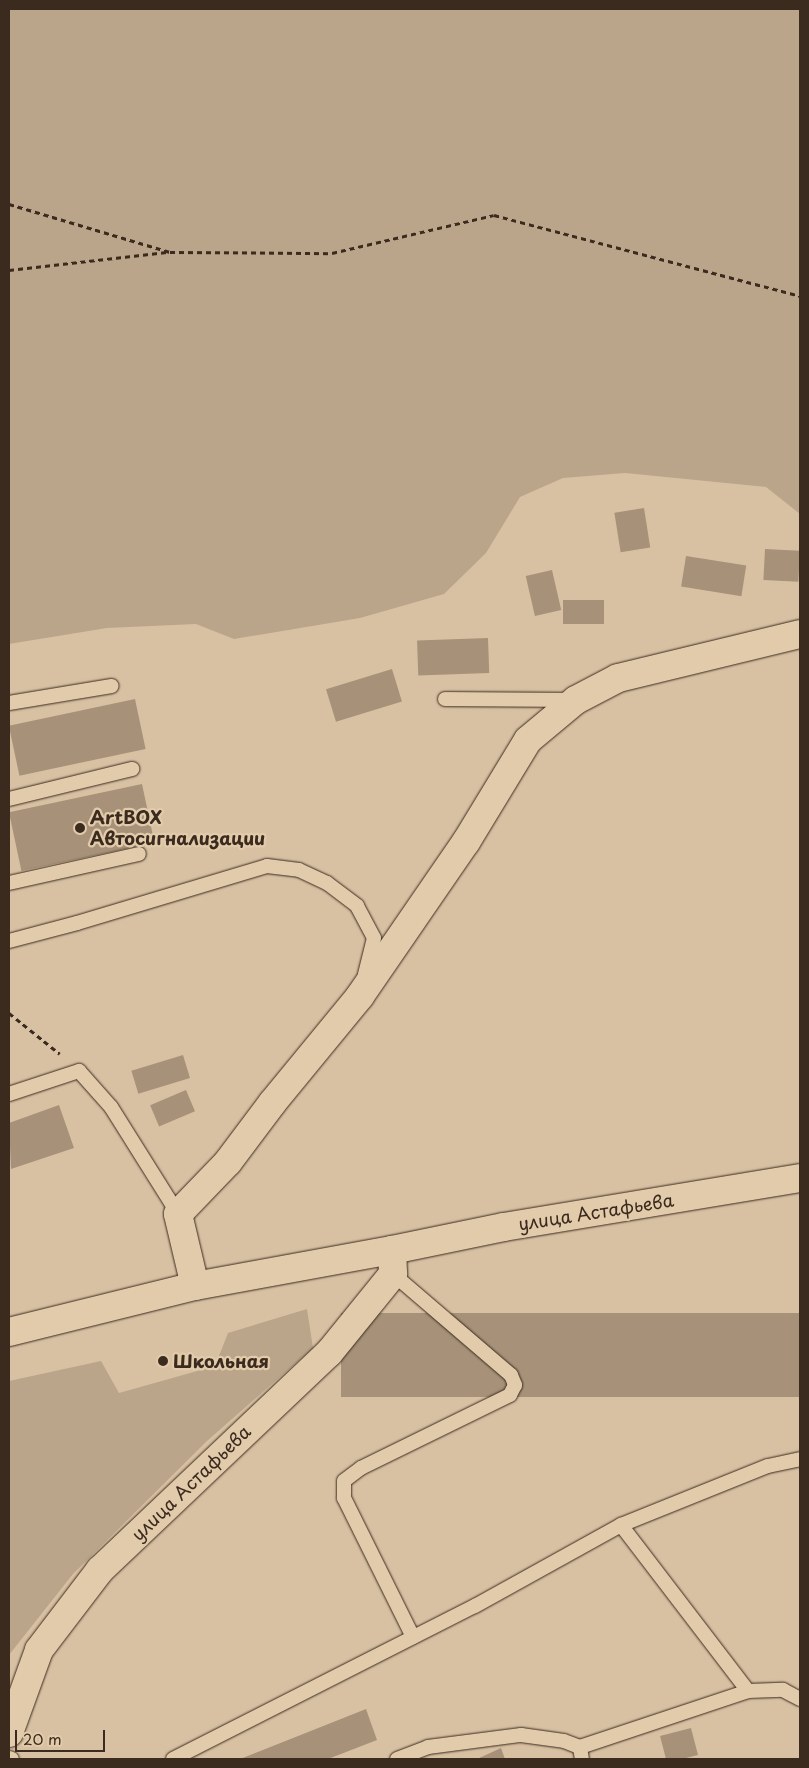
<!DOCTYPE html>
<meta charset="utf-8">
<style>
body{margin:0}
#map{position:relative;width:809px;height:1768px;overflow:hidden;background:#d8c1a3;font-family:"Playpen Sans",sans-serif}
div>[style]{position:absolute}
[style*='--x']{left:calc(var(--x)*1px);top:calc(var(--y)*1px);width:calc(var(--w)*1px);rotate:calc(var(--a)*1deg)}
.green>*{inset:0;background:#bba58a}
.building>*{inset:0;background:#a79279;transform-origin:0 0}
.path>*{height:3px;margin-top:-1.5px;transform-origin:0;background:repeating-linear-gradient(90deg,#3b2a1e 0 5px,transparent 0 9px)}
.roads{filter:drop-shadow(0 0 1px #3b2a1e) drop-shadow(0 0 1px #3b2a1e)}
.service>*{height:14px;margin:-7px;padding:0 7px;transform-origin:7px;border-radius:7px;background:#e2cbab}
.minor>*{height:28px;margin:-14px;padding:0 14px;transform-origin:14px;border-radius:14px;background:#e2cbab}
.primary>*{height:28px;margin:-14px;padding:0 14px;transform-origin:14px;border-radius:14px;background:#e2cbab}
.dots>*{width:14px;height:14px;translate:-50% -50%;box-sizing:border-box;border:2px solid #e2cbab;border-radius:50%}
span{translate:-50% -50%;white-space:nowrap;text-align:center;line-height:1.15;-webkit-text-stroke:4.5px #e2cbab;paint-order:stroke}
.poi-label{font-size:18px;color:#3b2a1e;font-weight:700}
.left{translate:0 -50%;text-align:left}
.street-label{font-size:18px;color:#3b2a1e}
.frame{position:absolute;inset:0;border:10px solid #3b2a1e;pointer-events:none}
.scale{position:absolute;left:15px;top:1730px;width:90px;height:22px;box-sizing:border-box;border:2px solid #3b2a1e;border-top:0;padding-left:6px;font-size:15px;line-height:18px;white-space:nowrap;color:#3b2a1e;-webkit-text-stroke:4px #e2cbab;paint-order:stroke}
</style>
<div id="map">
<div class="green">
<div style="clip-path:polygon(9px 9px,800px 9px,800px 514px,766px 487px,625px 473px,563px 478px,520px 497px,486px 553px,444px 594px,360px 618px,234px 639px,196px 624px,107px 628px,9px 644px)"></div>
<div style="clip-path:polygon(307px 1309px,313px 1348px,207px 1441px,73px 1574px,9px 1655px,9px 1381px,101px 1361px,119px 1393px,215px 1366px,228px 1333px)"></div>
</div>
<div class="building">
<div style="left:644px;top:508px;width:40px;height:30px;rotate:81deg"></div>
<div style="left:765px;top:549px;width:35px;height:31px;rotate:3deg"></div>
<div style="left:686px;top:556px;width:61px;height:31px;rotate:9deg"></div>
<div style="left:552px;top:570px;width:41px;height:27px;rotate:77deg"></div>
<div style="left:604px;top:600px;width:24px;height:41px;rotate:90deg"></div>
<div style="left:488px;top:638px;width:35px;height:71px;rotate:88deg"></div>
<div style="left:392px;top:669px;width:34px;height:69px;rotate:73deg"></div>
<div style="left:135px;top:699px;width:51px;height:129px;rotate:78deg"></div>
<div style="left:142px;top:784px;width:60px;height:136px;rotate:78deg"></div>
<div style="left:183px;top:1055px;width:24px;height:54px;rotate:73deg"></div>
<div style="left:186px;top:1090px;width:23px;height:39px;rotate:67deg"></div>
<div style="clip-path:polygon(59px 1105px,74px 1148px,11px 1169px,9px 1123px)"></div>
<div style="left:800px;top:1313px;width:84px;height:459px;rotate:90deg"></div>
<div style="clip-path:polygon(366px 1709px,377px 1740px,328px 1759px,240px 1759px)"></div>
<div style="clip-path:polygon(691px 1728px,698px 1755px,682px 1759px,666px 1759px,660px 1736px)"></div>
<div style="clip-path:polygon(501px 1748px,505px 1759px,477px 1759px)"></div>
</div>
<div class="path">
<div style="--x:9;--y:204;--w:168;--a:16.6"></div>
<div style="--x:170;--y:252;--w:162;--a:0.4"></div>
<div style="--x:332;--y:253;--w:166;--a:-13.2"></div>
<div style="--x:494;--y:215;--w:317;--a:14.8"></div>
<div style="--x:9;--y:270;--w:159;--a:-6.5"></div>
<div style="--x:9;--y:1013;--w:65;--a:38.8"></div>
</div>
<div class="roads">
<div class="service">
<div style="--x:445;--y:699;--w:128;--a:0.4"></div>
<div style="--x:9;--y:703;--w:104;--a:-9.4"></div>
<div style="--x:9;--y:799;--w:127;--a:-13.7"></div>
<div style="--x:9;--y:883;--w:133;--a:-12.6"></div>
<div style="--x:9;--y:941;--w:70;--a:-14.8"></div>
<div style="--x:77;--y:923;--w:198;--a:-16.7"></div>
<div style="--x:267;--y:866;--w:32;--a:7"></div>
<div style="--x:299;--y:870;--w:31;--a:25"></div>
<div style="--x:327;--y:883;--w:38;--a:37"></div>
<div style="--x:357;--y:906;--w:36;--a:62"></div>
<div style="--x:374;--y:938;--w:38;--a:104"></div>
<div style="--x:9;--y:1094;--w:74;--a:-18.2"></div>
<div style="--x:79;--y:1071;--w:48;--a:48.4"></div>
<div style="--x:111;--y:1107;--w:126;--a:57.9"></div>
<div style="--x:393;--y:1274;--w:155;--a:40.6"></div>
<div style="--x:511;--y:1375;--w:11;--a:68"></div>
<div style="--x:515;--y:1385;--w:11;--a:117"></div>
<div style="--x:510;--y:1395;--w:166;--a:153.9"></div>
<div style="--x:361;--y:1468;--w:21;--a:143"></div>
<div style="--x:344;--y:1481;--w:17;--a:90"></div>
<div style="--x:344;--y:1498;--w:155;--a:63.6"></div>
<div style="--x:621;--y:1525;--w:209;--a:52.6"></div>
<div style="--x:580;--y:1747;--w:12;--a:81"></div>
<div style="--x:9;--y:1758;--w:3;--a:18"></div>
<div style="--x:173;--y:1759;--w:339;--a:-26.9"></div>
<div style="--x:475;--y:1606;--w:167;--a:-29"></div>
<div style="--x:621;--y:1525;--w:158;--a:-21.9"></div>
<div style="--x:768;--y:1466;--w:33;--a:-12"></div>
<div style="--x:397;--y:1759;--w:33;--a:-21"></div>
<div style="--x:428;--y:1747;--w:94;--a:-7.4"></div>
<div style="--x:521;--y:1735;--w:43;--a:7.9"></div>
<div style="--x:564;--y:1741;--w:17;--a:21"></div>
<div style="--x:580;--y:1747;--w:177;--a:-18.4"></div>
<div style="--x:748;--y:1691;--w:35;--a:-2"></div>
<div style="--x:783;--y:1690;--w:19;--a:28"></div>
</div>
<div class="minor">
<div style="--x:195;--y:1286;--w:74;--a:-103.3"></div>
<div style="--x:178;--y:1214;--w:72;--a:-46.1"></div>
<div style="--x:228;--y:1162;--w:75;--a:-53.1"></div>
<div style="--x:273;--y:1102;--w:137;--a:-50.6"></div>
<div style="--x:360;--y:996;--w:187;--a:-55.5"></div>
<div style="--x:466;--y:842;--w:119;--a:-58.7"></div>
<div style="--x:528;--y:740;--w:62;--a:-39.8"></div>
<div style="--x:576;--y:700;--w:47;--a:-27.6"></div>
<div style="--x:618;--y:678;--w:187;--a:-13.6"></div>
<div style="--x:9;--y:1733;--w:88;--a:-70.1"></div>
<div style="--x:39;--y:1650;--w:101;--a:-52.7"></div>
<div style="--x:100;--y:1570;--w:315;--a:-43.5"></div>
<div style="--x:329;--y:1353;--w:102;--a:-51"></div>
<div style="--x:393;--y:1274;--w:24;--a:-92"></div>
</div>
<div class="primary">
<div style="--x:9;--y:1332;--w:192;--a:-13.9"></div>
<div style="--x:195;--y:1286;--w:200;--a:-10.4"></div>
<div style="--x:392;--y:1250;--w:114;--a:-11.6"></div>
<div style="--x:504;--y:1227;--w:300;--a:-9.4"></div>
</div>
</div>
<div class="dots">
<div style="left:80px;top:828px;background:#3b2a1e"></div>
<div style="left:163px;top:1361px;background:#3b2a1e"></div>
</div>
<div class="poi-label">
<span class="left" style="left:90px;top:828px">ArtBOX<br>Автосигнализации</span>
<span class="left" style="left:173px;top:1361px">Школьная</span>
</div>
<div class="street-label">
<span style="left:596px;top:1212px;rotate:-9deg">улица Астафьева</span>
<span style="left:191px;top:1483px;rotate:-44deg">улица Астафьева</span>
</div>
<div class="frame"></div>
<div class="scale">20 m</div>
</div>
